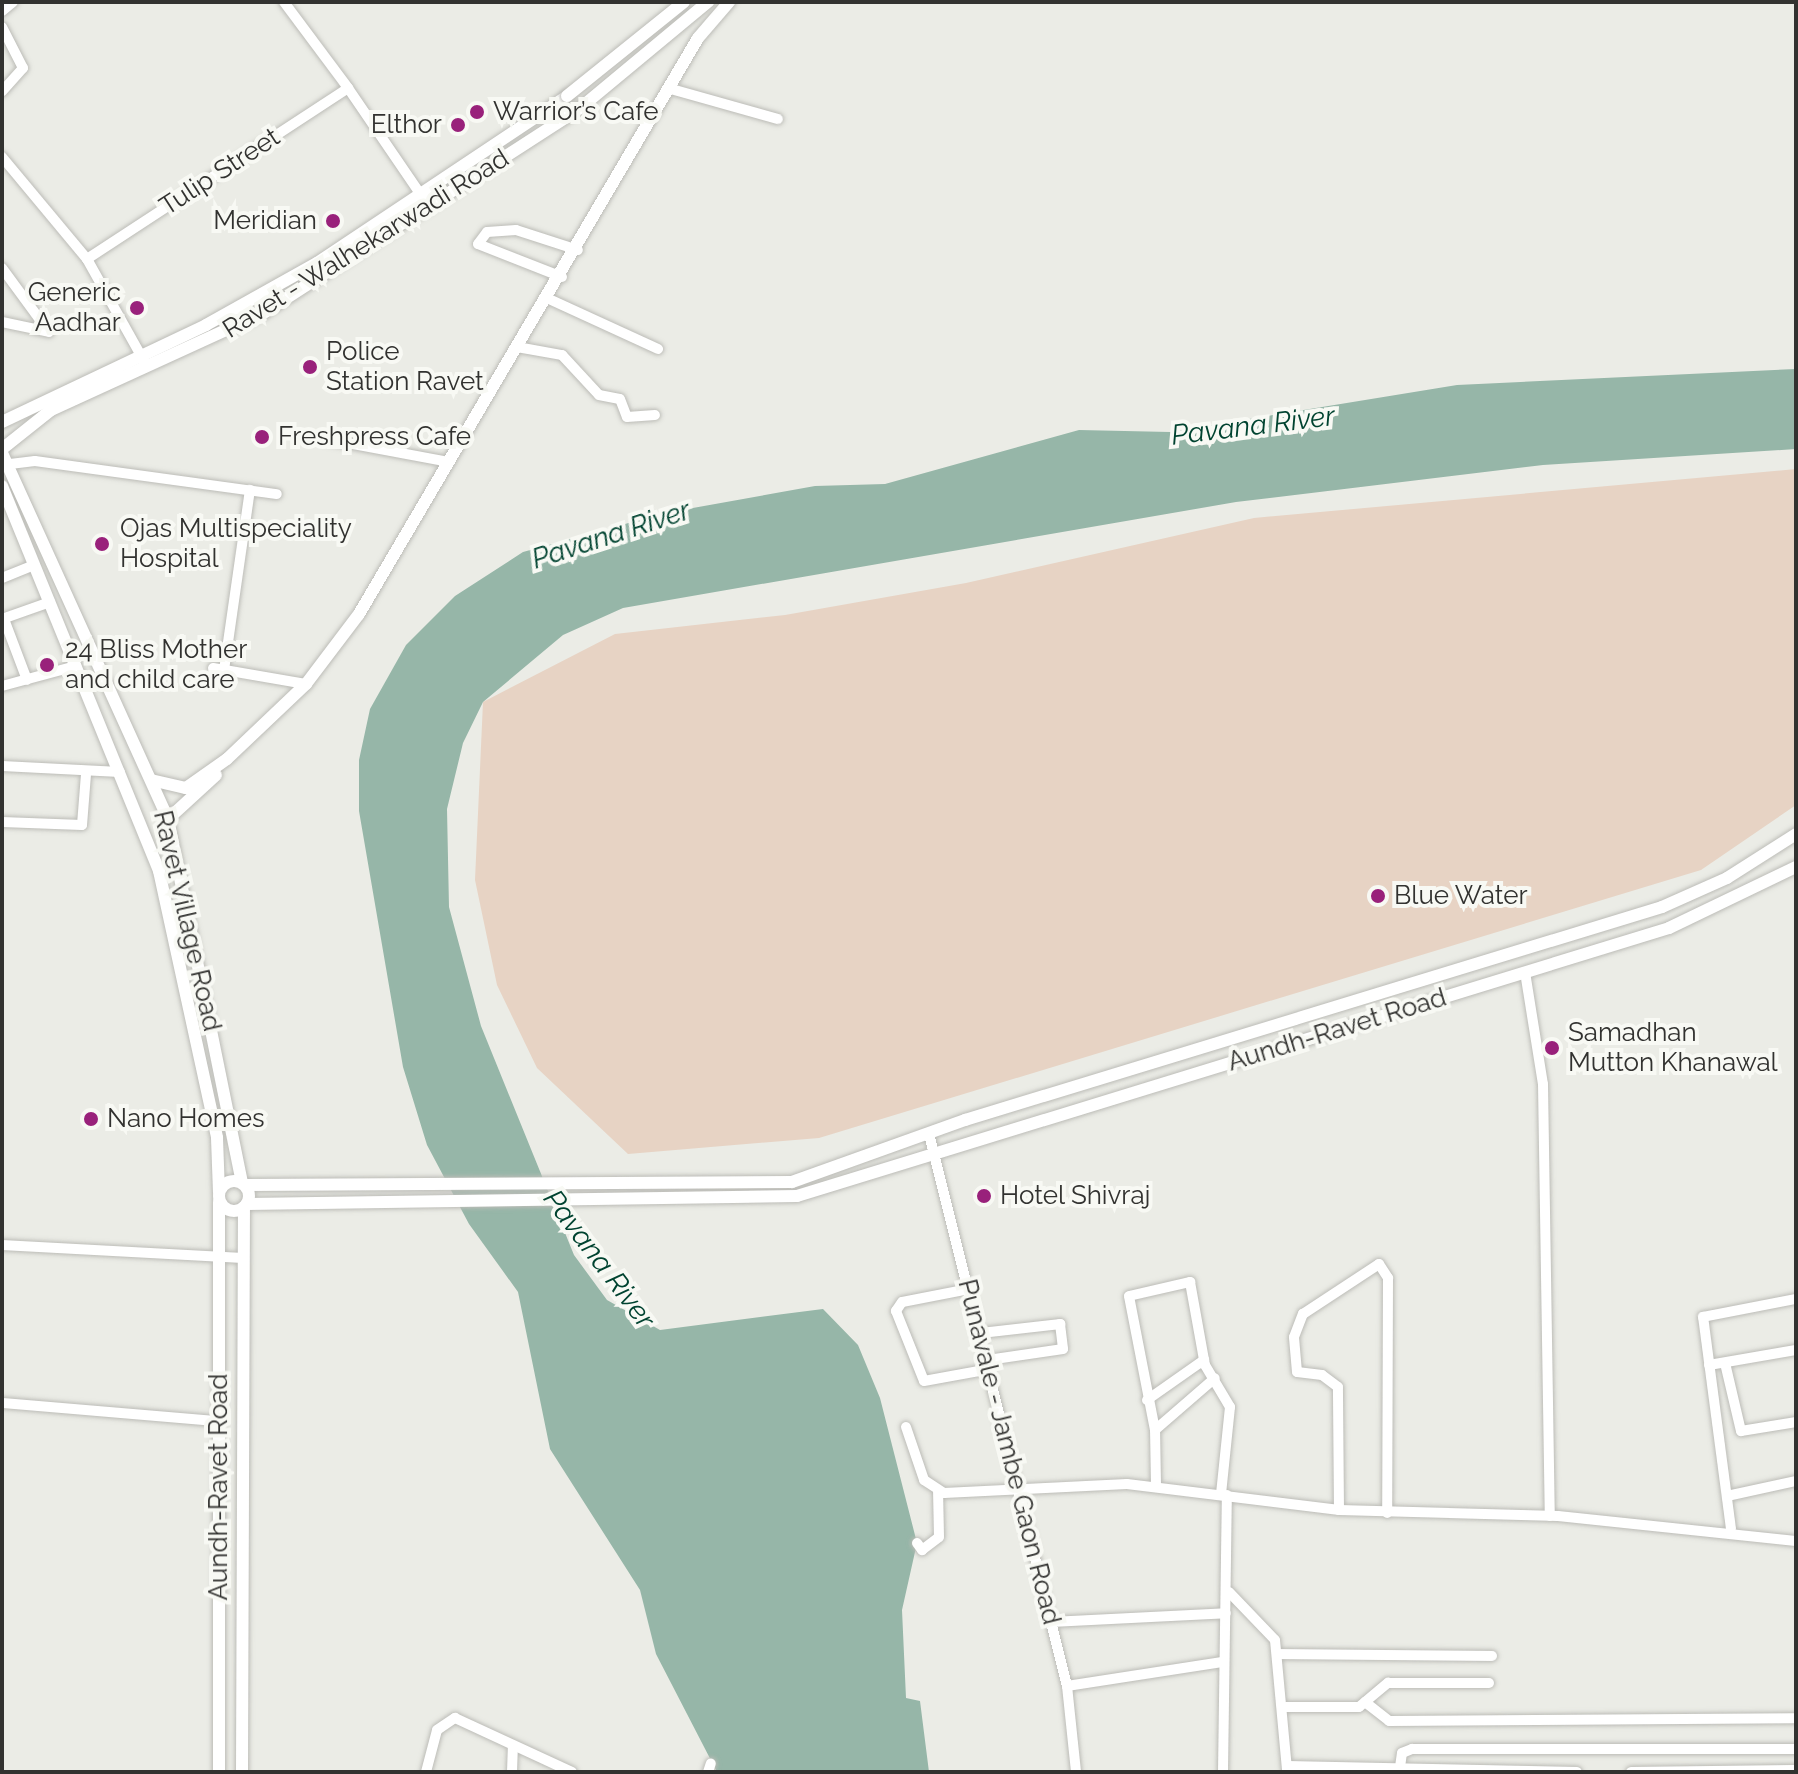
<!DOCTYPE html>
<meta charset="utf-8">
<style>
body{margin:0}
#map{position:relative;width:1798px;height:1774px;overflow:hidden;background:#ebece6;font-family:Raleway,sans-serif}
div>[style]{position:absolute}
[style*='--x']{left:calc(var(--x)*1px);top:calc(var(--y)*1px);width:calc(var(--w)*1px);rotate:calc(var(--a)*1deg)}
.green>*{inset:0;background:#e7d3c4}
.water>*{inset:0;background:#96b6a8}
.roads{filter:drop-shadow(0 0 2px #bcbcb7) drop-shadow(0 0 2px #bcbcb7)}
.minor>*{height:10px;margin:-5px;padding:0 5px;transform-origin:5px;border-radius:5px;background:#fff}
.major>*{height:12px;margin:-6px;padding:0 6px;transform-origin:6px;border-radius:6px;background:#fff}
.major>.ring{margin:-6px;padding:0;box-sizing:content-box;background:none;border:12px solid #fff;border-radius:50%}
.bridges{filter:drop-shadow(0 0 2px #bcbcb7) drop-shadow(0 0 2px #bcbcb7)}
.major-bridge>*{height:12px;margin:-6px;padding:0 6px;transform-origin:6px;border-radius:6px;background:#fff}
.dots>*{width:22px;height:22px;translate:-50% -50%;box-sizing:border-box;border:4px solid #f8f9f4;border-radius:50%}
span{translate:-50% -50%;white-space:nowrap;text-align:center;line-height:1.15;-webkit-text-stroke:8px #f8f9f4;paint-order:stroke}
.poi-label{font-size:26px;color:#323230}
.left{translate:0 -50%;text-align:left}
.right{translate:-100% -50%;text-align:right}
.street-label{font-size:26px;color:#323230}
.water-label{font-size:28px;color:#004330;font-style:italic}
.frame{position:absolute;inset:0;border:4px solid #323230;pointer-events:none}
</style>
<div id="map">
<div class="green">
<div style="clip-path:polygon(1796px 469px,1796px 805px,1701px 870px,819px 1138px,628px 1154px,537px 1068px,497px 985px,475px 880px,483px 702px,615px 634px,785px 615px,966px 583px,1254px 518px)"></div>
</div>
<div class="water">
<div style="clip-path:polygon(1796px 369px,1796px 449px,1543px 465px,1236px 502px,623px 608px,563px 635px,483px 702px,463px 743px,447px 809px,449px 907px,481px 1026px,574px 1255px,607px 1300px,660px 1330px,823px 1309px,858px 1345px,880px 1398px,917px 1543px,902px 1610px,906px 1698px,920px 1701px,929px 1772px,717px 1772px,656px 1654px,640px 1590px,550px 1449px,518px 1292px,469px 1224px,427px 1145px,403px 1067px,359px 811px,359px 760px,370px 709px,406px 645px,455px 596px,523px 552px,665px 513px,815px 486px,885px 484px,1079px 430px,1170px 432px,1457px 385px)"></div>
</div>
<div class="roads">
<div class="minor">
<div style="--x:284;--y:2;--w:107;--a:53.3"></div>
<div style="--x:2;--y:11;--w:14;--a:-39"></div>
<div style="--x:2;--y:27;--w:46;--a:62.9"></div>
<div style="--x:23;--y:68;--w:31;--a:132"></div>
<div style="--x:671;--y:89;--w:111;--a:15.7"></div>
<div style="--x:2;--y:157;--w:133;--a:50.2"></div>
<div style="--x:87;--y:259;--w:117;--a:60.8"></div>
<div style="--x:87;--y:259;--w:312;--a:-33.2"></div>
<div style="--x:348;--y:88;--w:145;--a:55.7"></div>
<div style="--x:2;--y:268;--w:79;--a:53.7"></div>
<div style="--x:562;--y:277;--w:90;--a:-158.6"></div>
<div style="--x:478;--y:244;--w:15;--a:-53"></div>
<div style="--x:487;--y:232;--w:29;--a:-4"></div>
<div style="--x:516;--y:230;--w:65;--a:17.9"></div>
<div style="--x:549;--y:299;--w:120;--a:24.6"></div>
<div style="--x:2;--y:322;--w:48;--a:12"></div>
<div style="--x:517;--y:347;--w:46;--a:10.1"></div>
<div style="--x:562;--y:355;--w:54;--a:47.2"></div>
<div style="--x:599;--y:395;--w:21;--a:11"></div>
<div style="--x:620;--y:399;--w:19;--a:69"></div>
<div style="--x:627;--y:417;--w:28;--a:-4"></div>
<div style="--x:326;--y:439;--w:125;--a:10.6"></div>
<div style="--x:2;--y:465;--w:33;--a:-7"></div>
<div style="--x:35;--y:461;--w:244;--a:7.8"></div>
<div style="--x:2;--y:578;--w:35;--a:-22"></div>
<div style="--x:2;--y:619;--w:51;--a:-19.5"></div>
<div style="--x:4;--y:619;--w:65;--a:69.3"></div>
<div style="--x:213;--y:668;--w:94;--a:9.8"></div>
<div style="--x:224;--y:670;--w:182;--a:-81.8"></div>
<div style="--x:2;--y:686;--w:77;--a:-15.1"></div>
<div style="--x:2;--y:766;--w:118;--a:2.9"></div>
<div style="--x:2;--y:822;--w:80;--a:2.1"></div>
<div style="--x:82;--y:825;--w:51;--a:-85.5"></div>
<div style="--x:1525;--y:972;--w:113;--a:80.9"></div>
<div style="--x:1543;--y:1084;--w:432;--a:89.1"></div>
<div style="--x:929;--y:1134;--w:569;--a:75.96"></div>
<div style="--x:1067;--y:1686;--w:86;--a:84"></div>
<div style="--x:2;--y:1245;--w:241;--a:3.1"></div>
<div style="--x:969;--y:1289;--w:68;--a:169"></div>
<div style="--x:902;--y:1302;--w:11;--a:124"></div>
<div style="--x:896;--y:1311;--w:75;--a:68.2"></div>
<div style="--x:924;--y:1381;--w:67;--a:-10.3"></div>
<div style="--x:981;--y:1333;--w:80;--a:-6.5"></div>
<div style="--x:1060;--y:1324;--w:25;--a:83"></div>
<div style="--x:1063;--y:1349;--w:76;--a:171.7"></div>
<div style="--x:1725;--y:1363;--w:70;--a:76.8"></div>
<div style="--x:1741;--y:1431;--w:56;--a:-9.3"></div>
<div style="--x:1709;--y:1365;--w:88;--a:-9.8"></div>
<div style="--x:1147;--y:1400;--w:70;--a:-35.1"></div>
<div style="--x:2;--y:1403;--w:215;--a:4.8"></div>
<div style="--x:906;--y:1427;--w:56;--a:71.2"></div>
<div style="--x:924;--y:1480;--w:24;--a:33"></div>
<div style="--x:944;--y:1493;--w:183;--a:-2.8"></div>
<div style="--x:1127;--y:1484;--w:214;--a:7"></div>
<div style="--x:1339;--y:1510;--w:219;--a:1.6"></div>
<div style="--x:1558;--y:1516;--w:239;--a:6"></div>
<div style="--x:1155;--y:1430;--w:136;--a:-101"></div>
<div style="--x:1129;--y:1296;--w:63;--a:-12.9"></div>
<div style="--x:1190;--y:1282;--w:84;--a:79.8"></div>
<div style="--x:1205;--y:1365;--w:49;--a:59.2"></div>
<div style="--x:1230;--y:1407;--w:87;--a:95.9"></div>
<div style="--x:1156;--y:1485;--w:55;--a:-91"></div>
<div style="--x:1155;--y:1430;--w:79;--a:-40.9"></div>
<div style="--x:1727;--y:1496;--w:71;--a:-12.3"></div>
<div style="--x:1339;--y:1510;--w:123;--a:-90.5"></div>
<div style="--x:1338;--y:1387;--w:20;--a:-143"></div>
<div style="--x:1322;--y:1375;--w:25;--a:-173"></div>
<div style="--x:1297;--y:1372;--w:35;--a:-95"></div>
<div style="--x:1294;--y:1337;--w:25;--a:-69"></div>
<div style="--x:1303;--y:1314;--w:91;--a:-33.3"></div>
<div style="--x:1379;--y:1264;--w:17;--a:57"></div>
<div style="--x:1388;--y:1278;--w:235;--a:90.2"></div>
<div style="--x:1731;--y:1529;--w:214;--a:-97.5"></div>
<div style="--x:1703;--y:1317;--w:95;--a:-11"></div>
<div style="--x:917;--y:1543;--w:9;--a:54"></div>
<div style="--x:922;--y:1550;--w:21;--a:-37"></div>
<div style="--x:939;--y:1537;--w:46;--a:-91.2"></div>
<div style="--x:1229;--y:1592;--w:66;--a:46.2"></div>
<div style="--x:1275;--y:1640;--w:131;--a:84.7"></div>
<div style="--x:1051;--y:1622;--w:175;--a:-2.9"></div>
<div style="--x:1278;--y:1654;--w:214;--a:0.5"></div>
<div style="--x:1067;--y:1686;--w:157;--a:-8.8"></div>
<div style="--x:1365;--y:1702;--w:31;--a:38"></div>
<div style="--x:1389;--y:1721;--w:407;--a:-0.4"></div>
<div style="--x:1286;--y:1707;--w:73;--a:0"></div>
<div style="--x:1359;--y:1707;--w:38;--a:-40"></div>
<div style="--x:1388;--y:1683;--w:101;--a:0"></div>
<div style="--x:1287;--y:1766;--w:290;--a:1.2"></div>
<div style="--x:1400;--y:1767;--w:14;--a:-82"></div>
<div style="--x:1402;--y:1753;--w:11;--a:-22"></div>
<div style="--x:1412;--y:1749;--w:384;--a:0"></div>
<div style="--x:426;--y:1772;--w:43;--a:-75.3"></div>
<div style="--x:437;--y:1730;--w:22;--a:-34"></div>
<div style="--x:455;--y:1718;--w:129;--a:24.8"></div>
<div style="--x:512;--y:1772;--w:25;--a:-88"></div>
<div style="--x:708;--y:1772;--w:9;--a:-72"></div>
<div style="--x:1223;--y:1772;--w:277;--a:-89.2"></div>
<div style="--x:1631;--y:1772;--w:165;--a:-0.7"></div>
</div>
<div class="major">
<div style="--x:2;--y:422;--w:226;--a:-25.4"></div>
<div style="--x:206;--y:325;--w:127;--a:-29.2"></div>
<div style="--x:317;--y:263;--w:301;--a:-33.7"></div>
<div style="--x:2;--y:449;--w:63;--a:-38.5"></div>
<div style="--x:51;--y:410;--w:235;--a:-24.6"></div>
<div style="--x:265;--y:312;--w:374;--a:-32.9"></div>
<div style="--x:2;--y:453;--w:402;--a:65.6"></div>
<div style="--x:168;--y:819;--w:370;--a:78.5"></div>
<div style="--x:2;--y:486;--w:416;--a:67.8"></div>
<div style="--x:159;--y:871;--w:273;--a:77.7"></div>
<div style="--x:217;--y:1138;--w:54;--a:87.9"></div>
<div style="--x:151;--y:780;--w:36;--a:13"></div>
<div style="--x:186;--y:788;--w:50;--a:-35.3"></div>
<div style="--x:227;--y:759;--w:109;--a:-43.5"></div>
<div style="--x:306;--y:684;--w:88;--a:-52.9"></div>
<div style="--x:359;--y:614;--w:668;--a:-59.52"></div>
<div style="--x:698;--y:38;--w:48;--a:-49.3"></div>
<div style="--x:168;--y:819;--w:65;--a:-42.5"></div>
<div class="ring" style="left:219px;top:1181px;width:18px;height:18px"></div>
<div style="--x:245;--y:1185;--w:547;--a:-0.31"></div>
<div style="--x:792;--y:1182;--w:184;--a:-19.7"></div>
<div style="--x:965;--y:1120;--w:729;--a:-16.99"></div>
<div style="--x:1662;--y:907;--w:71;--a:-24"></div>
<div style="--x:1727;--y:878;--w:82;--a:-32.5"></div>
<div style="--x:247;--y:1204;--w:550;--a:-0.83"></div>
<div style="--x:797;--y:1196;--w:912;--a:-17.08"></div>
<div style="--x:1669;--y:928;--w:141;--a:-25.7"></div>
<div style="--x:219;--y:1772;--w:570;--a:-90"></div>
<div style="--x:242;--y:1772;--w:565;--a:-89.8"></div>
</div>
</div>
<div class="bridges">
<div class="major-bridge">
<div style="--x:567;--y:96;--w:150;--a:-38.8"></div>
<div style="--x:579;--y:109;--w:168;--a:-39.7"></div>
</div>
</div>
<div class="dots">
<div style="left:477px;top:112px;background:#99217b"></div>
<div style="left:458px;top:125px;background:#99217b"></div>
<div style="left:333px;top:221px;background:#99217b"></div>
<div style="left:137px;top:308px;background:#99217b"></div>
<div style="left:310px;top:367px;background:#99217b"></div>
<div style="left:262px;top:437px;background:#99217b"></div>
<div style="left:102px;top:544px;background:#99217b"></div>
<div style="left:47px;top:665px;background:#99217b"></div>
<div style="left:1378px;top:896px;background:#99217b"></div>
<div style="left:1552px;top:1048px;background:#99217b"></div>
<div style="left:91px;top:1119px;background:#99217b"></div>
<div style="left:984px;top:1196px;background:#99217b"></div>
</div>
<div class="poi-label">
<span class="left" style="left:493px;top:112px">Warrior’s Cafe</span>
<span class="right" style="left:442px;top:125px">Elthor</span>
<span class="right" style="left:317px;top:221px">Meridian</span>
<span class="right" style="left:121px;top:308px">Generic<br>Aadhar</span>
<span class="left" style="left:326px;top:367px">Police<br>Station Ravet</span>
<span class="left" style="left:278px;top:437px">Freshpress Cafe</span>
<span class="left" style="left:120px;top:544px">Ojas Multispeciality<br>Hospital</span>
<span class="left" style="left:65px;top:665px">24 Bliss Mother<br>and child care</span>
<span class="left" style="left:1394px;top:896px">Blue Water</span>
<span class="left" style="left:1568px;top:1048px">Samadhan<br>Mutton Khanawal</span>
<span class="left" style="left:107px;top:1119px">Nano Homes</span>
<span class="left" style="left:1000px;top:1196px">Hotel Shivraj</span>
</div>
<div class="street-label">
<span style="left:220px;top:172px;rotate:-33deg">Tulip Street</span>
<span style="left:366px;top:244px;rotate:-32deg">Ravet - Walhekarwadi Road</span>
<span style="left:187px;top:921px;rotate:77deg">Ravet Village Road</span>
<span style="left:1337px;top:1030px;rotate:-17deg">Aundh-Ravet Road</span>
<span style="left:1009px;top:1452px;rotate:76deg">Punavale - Jambe Gaon Road</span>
<span style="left:219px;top:1487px;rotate:-90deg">Aundh-Ravet Road</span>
</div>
<div class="water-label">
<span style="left:1253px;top:426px;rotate:-7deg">Pavana River</span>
<span style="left:611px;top:535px;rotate:-18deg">Pavana River</span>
<span style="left:599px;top:1259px;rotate:53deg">Pavana River</span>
</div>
<div class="frame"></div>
</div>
